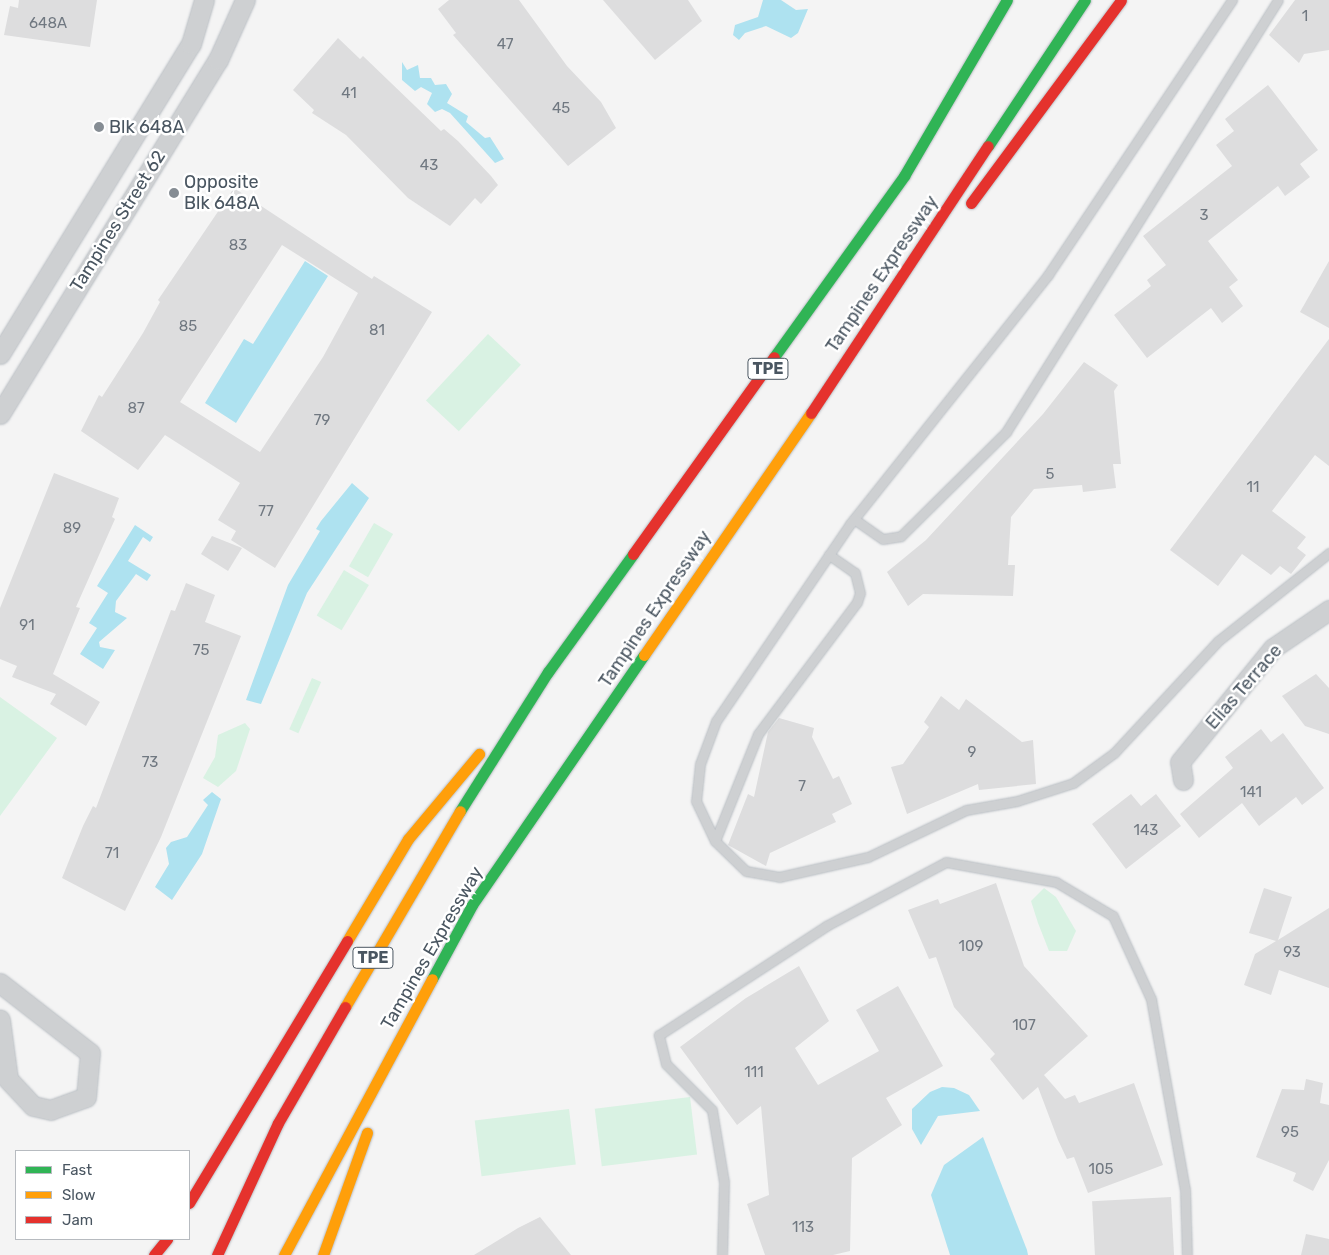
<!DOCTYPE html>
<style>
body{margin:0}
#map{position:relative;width:1329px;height:1255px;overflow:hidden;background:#f4f4f4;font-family:Rubik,sans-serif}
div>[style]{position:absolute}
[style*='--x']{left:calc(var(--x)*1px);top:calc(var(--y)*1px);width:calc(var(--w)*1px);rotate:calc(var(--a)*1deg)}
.green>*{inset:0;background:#d9f2e3;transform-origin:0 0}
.water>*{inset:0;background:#aee2f0}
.building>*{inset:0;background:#ddddde;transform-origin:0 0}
.roads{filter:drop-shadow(0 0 1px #b9bec3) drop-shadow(0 0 1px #b9bec3)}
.lane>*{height:9px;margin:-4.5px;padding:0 4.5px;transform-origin:4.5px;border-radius:4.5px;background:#ced0d2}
.street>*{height:19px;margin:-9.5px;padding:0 9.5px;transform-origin:9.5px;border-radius:9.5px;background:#ced0d2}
.fast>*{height:11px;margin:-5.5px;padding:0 5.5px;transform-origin:5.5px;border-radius:5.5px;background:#30b455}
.slow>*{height:11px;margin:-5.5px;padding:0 5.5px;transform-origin:5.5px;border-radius:5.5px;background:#ff9f0a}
.jam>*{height:11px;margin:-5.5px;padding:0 5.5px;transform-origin:5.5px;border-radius:5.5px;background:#e5322d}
.dots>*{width:14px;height:14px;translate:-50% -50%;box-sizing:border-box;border:2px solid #fff;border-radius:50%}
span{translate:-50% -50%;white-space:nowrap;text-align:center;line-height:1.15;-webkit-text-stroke:5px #fff;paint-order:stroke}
.number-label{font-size:15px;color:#707881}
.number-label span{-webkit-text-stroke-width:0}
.shield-label span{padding:1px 4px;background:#fff;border:1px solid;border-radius:4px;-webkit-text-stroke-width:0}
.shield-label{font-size:16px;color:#4a5661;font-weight:700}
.poi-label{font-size:18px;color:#4a5661}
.left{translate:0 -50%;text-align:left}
.street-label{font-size:18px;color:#4a5661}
.legend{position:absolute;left:15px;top:1150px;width:175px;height:90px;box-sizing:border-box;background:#fff;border:1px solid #b7bbc0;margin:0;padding:6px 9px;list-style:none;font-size:15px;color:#4a5661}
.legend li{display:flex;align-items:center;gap:10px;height:25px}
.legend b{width:25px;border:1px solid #b7bbc0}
</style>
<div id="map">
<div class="green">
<div style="left:488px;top:334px;width:45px;height:91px;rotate:43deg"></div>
<div style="left:374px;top:523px;width:22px;height:50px;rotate:30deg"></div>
<div style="left:344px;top:570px;width:29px;height:53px;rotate:31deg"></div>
<div style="left:312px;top:678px;width:10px;height:56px;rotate:24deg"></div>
<div style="clip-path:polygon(0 697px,57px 738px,0 816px)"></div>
<div style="clip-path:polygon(245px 723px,250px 729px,236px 771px,218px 787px,203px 778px,215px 757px,218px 735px)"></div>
<div style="clip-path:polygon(1044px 888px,1056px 897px,1076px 931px,1067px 951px,1049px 951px,1038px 923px,1031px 901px)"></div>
<div style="left:690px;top:1097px;width:58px;height:96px;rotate:83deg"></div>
<div style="left:569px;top:1109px;width:56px;height:95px;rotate:83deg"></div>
</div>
<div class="water">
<div style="clip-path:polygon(763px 0,781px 0,796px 10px,808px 9px,798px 33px,791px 38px,766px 26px,745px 33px,739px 40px,733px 35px,735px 25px,758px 17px)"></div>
<div style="clip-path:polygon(402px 62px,407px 70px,418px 65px,420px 78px,431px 78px,435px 85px,446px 84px,452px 94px,447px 103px,468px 116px,466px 122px,485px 138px,490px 137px,504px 159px,495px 163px,450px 113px,442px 109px,435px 112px,427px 104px,432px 93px,421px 87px,415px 91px,402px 80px)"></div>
<div style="clip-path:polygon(305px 261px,328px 276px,236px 423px,205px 403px,244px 339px,253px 344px)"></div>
<div style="clip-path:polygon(352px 483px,369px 498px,307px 593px,261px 704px,246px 700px,288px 585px,320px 531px,316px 529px,321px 521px)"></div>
<div style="clip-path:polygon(135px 525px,153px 537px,150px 542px,143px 537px,128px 561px,151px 575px,147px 581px,136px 574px,116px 601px,115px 612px,127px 618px,99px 642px,100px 647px,115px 650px,103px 669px,80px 654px,97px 628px,89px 623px,108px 593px,97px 586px)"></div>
<div style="clip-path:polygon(212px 792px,221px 799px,202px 854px,172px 900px,155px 887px,169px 864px,166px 848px,171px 842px,187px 837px,208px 805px,203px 800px)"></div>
<div style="clip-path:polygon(942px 1087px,954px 1088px,969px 1095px,980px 1111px,938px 1116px,921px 1145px,912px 1129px,912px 1109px,930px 1092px)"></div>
<div style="clip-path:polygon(983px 1137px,1027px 1250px,1028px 1255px,950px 1255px,931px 1195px,944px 1165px)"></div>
</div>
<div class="building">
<div style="clip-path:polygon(19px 0,97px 0,90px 47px,4px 35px,10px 6px,18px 8px)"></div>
<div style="clip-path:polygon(449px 0,519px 0,567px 66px,601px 102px,616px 128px,568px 166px,453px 35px,456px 33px,438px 9px)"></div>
<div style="clip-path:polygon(603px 0,688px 0,702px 21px,655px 60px)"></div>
<div style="clip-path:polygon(1295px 0,1329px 0,1329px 50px,1304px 54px,1299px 63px,1269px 35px)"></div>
<div style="clip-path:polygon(338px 38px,360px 59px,363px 56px,441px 131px,444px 129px,458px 141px,491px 176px,498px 185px,481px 204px,475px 198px,450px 226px,408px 198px,346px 135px,312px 113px,314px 110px,293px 90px)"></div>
<div style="clip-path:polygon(1268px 85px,1318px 150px,1300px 164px,1310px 177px,1285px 196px,1278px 186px,1208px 241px,1238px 280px,1229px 287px,1243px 306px,1222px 323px,1211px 308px,1147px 358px,1114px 315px,1151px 286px,1147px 280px,1166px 265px,1143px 236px,1232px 166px,1216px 145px,1234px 131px,1225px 119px)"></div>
<div style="clip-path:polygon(evenodd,234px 188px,372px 279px,374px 276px,432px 312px,275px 568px,231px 540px,236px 531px,218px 520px,240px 483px,165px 435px,138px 470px,81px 431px,99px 395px,102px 397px,143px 333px,160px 302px,158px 300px,234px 188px,282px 245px,358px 293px,323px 357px,260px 452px,180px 402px,282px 245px)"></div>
<div style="clip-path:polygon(1329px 261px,1329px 328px,1300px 312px)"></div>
<div style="clip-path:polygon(1329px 339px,1329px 466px,1315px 455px,1272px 511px,1306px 537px,1297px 548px,1306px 555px,1291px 574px,1280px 566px,1271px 575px,1242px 554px,1218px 586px,1170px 550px)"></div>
<div style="clip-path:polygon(1084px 362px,1118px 385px,1114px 391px,1121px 464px,1113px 464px,1116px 488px,1083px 492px,1082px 485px,1034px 489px,1011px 517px,1008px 565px,1015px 565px,1013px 596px,923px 594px,908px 606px,887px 572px,926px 540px,1043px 414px)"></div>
<div style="clip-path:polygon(54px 473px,119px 498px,112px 517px,115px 519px,76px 607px,80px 608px,53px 674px,100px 702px,86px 726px,50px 704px,56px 694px,12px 677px,17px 666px,0 659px,0 608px)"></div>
<div style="clip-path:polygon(212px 536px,242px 548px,228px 571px,201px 554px)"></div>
<div style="clip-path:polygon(186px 583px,215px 595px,205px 622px,241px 636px,161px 837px,125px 911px,62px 878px,83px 826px,93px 806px,96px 808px,171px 610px,175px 611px)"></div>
<div style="clip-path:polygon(1316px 674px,1329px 688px,1329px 734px,1305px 726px,1282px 696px)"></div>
<div style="clip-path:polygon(941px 696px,959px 710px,966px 699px,1022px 742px,1033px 740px,1036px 784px,979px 790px,978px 784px,907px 814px,891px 767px,903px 764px,929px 727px,924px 722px)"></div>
<div style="clip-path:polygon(779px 718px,814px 728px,812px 737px,833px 779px,839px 776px,852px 804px,832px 814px,836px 822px,770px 853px,766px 866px,728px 845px,748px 794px,754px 797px,768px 732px)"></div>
<div style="clip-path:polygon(1261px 729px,1271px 742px,1283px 733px,1324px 788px,1302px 805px,1296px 797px,1259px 826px,1242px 803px,1199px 838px,1180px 814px,1233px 768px,1225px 757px)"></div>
<div style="clip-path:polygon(1131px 794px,1141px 806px,1156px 794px,1181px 826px,1126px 869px,1092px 824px)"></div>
<div style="clip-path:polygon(996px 883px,1024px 966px,1088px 1036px,1044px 1075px,1065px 1099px,1075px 1095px,1079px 1103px,1134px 1083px,1163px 1165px,1088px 1193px,1074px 1157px,1067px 1159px,1058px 1140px,1038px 1087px,1023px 1100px,990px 1059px,995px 1054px,954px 1007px,936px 957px,929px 959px,908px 910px,938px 899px,940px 904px)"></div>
<div style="clip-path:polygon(1264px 888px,1292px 897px,1278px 940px,1329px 908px,1329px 988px,1279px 970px,1271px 995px,1244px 985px,1255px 954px,1276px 941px,1249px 933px)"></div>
<div style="clip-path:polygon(799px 966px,829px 1021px,795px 1048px,818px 1085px,879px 1051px,856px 1010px,898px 986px,943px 1066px,886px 1098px,902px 1125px,852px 1158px,850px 1251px,833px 1255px,765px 1255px,747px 1204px,769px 1195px,761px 1106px,737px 1125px,680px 1047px,746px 998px)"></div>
<div style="clip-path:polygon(1306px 1079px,1323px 1083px,1320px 1103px,1329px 1105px,1329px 1160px,1313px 1191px,1293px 1181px,1296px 1173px,1256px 1157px,1282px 1089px,1304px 1090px)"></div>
<div style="left:1171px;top:1197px;width:58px;height:79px;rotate:87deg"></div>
<div style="clip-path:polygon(540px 1217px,571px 1255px,474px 1255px,518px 1228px)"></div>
<div style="clip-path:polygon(1306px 1234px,1329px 1239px,1329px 1255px,1301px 1255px)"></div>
</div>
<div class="roads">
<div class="lane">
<div style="--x:1232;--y:0;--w:331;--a:123.8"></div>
<div style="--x:1048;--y:275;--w:318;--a:128.5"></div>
<div style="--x:850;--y:524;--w:238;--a:124.2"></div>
<div style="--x:716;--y:721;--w:46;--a:110.4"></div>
<div style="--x:700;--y:764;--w:37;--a:96"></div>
<div style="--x:696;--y:801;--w:44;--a:64.6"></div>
<div style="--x:715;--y:841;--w:43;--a:44.1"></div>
<div style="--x:746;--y:871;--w:34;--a:10"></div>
<div style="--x:779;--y:877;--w:91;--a:-12.7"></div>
<div style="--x:868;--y:857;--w:109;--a:-25.6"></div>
<div style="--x:966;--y:810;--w:52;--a:-10"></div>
<div style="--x:1017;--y:801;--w:59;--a:-17.8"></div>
<div style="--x:1073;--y:783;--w:51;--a:-36.2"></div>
<div style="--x:1114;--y:753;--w:153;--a:-47.1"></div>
<div style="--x:1218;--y:641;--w:142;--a:-38.4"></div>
<div style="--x:854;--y:519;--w:35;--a:35"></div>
<div style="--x:883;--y:539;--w:18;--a:-9"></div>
<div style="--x:901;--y:536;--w:148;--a:-44.7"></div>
<div style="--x:1006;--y:432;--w:510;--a:-57.8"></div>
<div style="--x:715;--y:841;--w:115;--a:-68.1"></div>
<div style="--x:758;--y:734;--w:165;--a:-53.1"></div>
<div style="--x:857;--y:602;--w:9;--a:-72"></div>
<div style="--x:860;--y:593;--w:21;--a:-104"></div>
<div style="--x:855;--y:573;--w:32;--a:-145"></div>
<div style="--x:722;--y:1255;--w:73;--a:-88.4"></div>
<div style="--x:724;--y:1182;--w:73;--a:-99.5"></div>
<div style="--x:712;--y:1110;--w:65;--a:-135"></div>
<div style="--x:666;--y:1064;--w:30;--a:-104"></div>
<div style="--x:659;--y:1035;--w:199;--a:-33.1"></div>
<div style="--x:826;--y:926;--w:136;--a:-28.1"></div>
<div style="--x:946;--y:862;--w:112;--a:10.3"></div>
<div style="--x:1056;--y:882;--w:66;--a:30.8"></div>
<div style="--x:1113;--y:916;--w:91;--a:65.4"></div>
<div style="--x:1151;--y:999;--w:193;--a:79.9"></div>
<div style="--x:1185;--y:1189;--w:66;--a:88.3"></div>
</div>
<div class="street">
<div style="--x:0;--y:354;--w:364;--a:-58.4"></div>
<div style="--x:191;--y:44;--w:46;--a:-73.5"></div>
<div style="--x:0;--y:414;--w:416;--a:-58.4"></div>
<div style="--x:218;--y:60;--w:66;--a:-65.8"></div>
<div style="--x:1183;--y:780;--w:18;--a:-99"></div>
<div style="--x:1180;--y:762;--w:147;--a:-50.8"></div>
<div style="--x:1273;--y:648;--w:68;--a:-34.2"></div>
<div style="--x:0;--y:983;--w:114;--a:37.9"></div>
<div style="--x:90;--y:1053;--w:44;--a:95.2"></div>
<div style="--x:86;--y:1097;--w:37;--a:160"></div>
<div style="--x:51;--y:1110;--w:18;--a:-167"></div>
<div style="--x:33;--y:1106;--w:37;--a:-133"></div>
<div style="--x:8;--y:1079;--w:60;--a:-97.7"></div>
</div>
<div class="fast">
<div style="--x:988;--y:146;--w:175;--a:-56.4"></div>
<div style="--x:774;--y:357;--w:223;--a:-54.3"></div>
<div style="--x:904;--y:176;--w:204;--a:-59.7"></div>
<div style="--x:460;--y:811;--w:165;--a:-57.7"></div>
<div style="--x:548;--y:672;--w:145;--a:-54.2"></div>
<div style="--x:432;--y:979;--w:84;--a:-61.6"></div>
<div style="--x:472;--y:905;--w:303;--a:-55.5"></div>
</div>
<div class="slow">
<div style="--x:644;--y:655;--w:294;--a:-55.4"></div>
<div style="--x:347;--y:941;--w:119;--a:-59.1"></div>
<div style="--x:408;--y:839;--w:111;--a:-50.1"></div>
<div style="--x:345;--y:1007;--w:227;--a:-59.6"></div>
<div style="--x:284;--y:1255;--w:313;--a:-61.8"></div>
<div style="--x:323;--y:1255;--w:130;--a:-70.2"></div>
</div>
<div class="jam">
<div style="--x:971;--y:203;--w:252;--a:-53.5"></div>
<div style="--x:811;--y:413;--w:320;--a:-56.5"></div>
<div style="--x:633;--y:554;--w:242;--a:-54.4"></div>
<div style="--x:189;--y:1203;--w:306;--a:-58.9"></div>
<div style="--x:154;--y:1255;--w:21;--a:-51"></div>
<div style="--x:217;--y:1255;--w:145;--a:-65.2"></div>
<div style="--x:278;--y:1123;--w:134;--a:-60"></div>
</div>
</div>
<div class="dots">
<div style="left:99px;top:127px;background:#868d94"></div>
<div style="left:174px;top:193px;background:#868d94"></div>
</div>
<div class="number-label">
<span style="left:1305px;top:17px">1</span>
<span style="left:48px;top:24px">648A</span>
<span style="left:505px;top:45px">47</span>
<span style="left:349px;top:94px">41</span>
<span style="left:561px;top:109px">45</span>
<span style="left:429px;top:166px">43</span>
<span style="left:1204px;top:216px">3</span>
<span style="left:238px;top:246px">83</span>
<span style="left:188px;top:327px">85</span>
<span style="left:377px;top:331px">81</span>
<span style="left:136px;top:409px">87</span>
<span style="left:322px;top:421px">79</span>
<span style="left:1050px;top:475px">5</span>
<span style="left:1253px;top:488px">11</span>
<span style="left:266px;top:512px">77</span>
<span style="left:72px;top:529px">89</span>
<span style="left:27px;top:626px">91</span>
<span style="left:201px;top:651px">75</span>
<span style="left:972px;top:753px">9</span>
<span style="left:150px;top:763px">73</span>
<span style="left:802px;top:787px">7</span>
<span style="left:1251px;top:793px">141</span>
<span style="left:1146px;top:831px">143</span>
<span style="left:112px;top:854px">71</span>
<span style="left:971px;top:947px">109</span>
<span style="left:1292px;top:953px">93</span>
<span style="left:1024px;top:1026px">107</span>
<span style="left:754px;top:1073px">111</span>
<span style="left:1290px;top:1133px">95</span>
<span style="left:1101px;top:1170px">105</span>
<span style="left:803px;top:1228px">113</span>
</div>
<div class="shield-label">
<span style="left:768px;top:369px">TPE</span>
<span style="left:373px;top:958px">TPE</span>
</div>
<div class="poi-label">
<span class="left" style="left:109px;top:127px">Blk 648A</span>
<span class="left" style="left:184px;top:193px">Opposite<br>Blk 648A</span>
</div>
<div class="street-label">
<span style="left:118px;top:221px;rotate:-58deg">Tampines Street 62</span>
<span style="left:882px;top:274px;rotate:-56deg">Tampines Expressway</span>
<span style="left:655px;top:609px;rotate:-56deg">Tampines Expressway</span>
<span style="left:1244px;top:687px;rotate:-49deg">Elias Terrace</span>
<span style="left:432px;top:948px;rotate:-60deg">Tampines Expressway</span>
</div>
<ul class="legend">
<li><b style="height:6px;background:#30b455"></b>Fast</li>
<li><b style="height:6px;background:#ff9f0a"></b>Slow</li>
<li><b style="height:6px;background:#e5322d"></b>Jam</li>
</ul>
</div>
